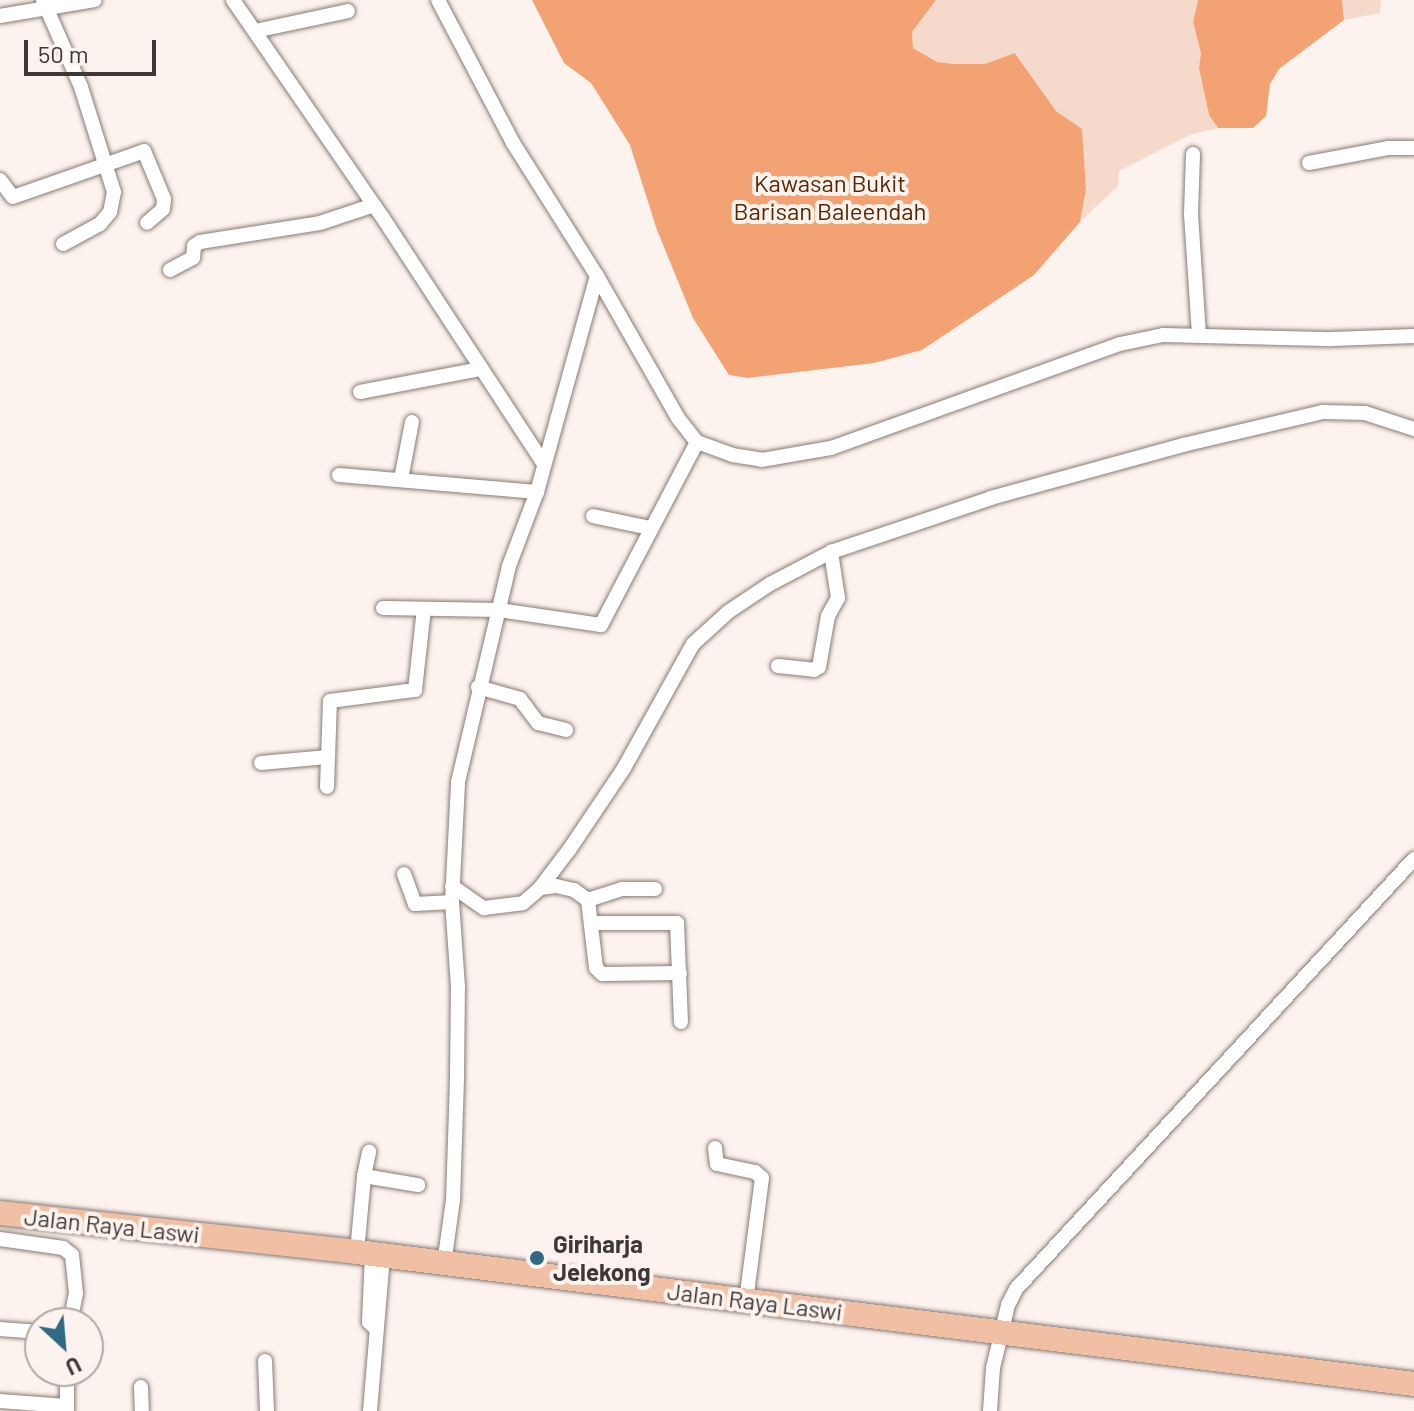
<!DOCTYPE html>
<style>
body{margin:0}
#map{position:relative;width:1414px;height:1411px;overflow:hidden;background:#fdf3ee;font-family:Barlow,sans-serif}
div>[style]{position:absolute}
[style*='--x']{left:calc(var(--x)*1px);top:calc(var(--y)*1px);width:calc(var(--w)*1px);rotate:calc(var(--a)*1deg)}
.green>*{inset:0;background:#f5d9ca}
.forest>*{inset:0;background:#f3a273}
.roads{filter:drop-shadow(0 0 2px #867b75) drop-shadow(0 0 2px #867b75)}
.street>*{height:14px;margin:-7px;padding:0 7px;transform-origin:7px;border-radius:7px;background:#fff}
.primary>*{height:24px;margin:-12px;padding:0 12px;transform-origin:12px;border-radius:12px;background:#f1c0a4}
.dots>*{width:22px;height:22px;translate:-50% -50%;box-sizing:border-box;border:4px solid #fdf3ee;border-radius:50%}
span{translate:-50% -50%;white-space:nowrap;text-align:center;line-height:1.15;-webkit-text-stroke:8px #fdf3ee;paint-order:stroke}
.park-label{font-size:24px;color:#582500}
.street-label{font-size:24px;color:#3d3836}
.poi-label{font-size:24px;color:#3d3836;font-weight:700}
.left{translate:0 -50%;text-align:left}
.north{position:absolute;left:24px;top:1307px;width:80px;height:80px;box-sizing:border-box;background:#fdf3ee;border:2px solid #b0a8a4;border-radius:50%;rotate:154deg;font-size:22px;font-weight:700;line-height:32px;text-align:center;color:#3d3836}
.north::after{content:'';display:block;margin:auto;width:28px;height:36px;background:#306983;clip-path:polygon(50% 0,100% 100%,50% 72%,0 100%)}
.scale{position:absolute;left:24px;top:40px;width:132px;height:36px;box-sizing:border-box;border:4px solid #3d3836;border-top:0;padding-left:10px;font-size:24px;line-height:28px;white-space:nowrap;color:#3d3836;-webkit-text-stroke:6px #fdf3ee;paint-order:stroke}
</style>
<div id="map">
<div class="green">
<div style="clip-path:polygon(936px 0,1198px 0,1193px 22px,1201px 53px,1199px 68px,1209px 115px,1218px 128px,1192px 134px,1119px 171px,1118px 186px,1080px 222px,1086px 189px,1082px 129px,1056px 111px,1016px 53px,985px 64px,953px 64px,937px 62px,913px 48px,912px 32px)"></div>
<div style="clip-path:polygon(1342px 0,1381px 0,1380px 13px,1344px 20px)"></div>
</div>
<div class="forest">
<div style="clip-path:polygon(532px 0,936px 0,912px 32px,913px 48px,937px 62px,953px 64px,985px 64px,1015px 53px,1056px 111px,1082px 129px,1086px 189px,1080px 222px,1034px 275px,922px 350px,874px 363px,748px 378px,729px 375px,693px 318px,657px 230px,630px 145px,591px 83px,564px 63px)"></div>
<div style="clip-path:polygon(1198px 0,1342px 0,1344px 20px,1279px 69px,1270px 84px,1266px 116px,1253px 128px,1218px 128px,1209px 115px,1199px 68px,1201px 53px,1193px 22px)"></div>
</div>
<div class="roads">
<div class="street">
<div style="--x:43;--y:0;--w:95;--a:66.4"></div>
<div style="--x:81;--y:87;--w:110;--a:72.6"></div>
<div style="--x:114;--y:192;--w:20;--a:101"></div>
<div style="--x:110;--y:212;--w:16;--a:130"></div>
<div style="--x:100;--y:224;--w:42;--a:151.6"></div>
<div style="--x:233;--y:0;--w:261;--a:55.5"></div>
<div style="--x:381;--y:215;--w:296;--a:56.8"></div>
<div style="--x:438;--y:0;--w:161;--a:62.3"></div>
<div style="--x:513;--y:143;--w:157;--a:57.7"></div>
<div style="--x:597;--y:276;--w:163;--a:60.3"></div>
<div style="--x:678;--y:418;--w:31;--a:52"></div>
<div style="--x:697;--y:442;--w:37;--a:20"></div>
<div style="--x:732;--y:455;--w:30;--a:9"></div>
<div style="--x:762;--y:460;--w:70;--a:-9.9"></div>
<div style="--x:831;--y:448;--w:307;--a:-19.8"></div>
<div style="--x:1120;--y:344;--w:44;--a:-11.8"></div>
<div style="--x:1163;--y:335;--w:169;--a:1.4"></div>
<div style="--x:1332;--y:339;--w:82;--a:-2.1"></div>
<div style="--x:0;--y:16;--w:96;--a:-9.6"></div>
<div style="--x:255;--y:31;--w:95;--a:-12.1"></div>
<div style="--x:1193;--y:154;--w:60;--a:91.9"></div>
<div style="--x:1191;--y:214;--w:122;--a:86.2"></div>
<div style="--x:1309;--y:163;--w:80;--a:-10.8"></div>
<div style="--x:1388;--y:148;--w:26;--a:0"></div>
<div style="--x:0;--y:180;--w:21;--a:53"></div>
<div style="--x:13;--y:197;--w:139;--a:-19.3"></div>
<div style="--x:144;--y:151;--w:52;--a:67.4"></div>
<div style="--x:164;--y:199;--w:10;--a:96"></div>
<div style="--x:163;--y:209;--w:21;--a:139"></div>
<div style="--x:170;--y:270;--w:26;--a:-28"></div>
<div style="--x:193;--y:258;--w:12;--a:-85"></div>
<div style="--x:194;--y:246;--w:7;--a:-34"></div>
<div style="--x:200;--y:242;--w:121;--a:-9"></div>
<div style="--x:320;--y:223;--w:57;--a:-18.4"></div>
<div style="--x:360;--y:392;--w:123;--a:-10.8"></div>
<div style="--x:339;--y:475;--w:199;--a:4.9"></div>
<div style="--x:401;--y:479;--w:58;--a:-79.1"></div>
<div style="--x:593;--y:516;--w:58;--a:11.9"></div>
<div style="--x:383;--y:608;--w:116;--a:1"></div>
<div style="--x:499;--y:610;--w:103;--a:8.4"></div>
<div style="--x:601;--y:625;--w:207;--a:-62.3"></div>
<div style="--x:778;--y:666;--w:36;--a:6"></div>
<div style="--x:814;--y:670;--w:6;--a:-31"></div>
<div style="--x:819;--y:667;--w:52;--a:-80"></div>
<div style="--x:828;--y:616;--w:21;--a:-61"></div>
<div style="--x:838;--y:598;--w:47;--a:-98.7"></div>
<div style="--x:478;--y:687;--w:44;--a:15.9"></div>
<div style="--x:520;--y:699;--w:30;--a:53"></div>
<div style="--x:538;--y:723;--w:29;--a:14"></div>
<div style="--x:261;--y:763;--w:67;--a:-5.1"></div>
<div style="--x:327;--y:787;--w:86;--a:-88"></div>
<div style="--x:330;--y:701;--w:86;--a:-7.4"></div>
<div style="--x:415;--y:690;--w:81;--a:-83.7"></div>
<div style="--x:404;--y:874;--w:32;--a:70"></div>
<div style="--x:415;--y:904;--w:37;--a:-3"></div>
<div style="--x:452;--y:886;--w:39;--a:35"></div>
<div style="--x:484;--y:908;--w:39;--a:-7"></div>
<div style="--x:523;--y:903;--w:23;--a:-41"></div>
<div style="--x:540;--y:888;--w:48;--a:-52.7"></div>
<div style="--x:569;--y:850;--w:99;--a:-56.1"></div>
<div style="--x:624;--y:768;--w:142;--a:-60.9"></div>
<div style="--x:693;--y:644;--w:47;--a:-42.4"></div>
<div style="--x:728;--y:612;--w:50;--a:-33.7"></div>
<div style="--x:770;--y:584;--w:69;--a:-27.7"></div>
<div style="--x:831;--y:552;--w:169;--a:-18.6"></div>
<div style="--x:991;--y:498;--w:199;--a:-15.4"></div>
<div style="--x:1183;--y:445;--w:144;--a:-13.3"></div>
<div style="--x:1323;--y:412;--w:42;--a:1.4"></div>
<div style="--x:1365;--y:413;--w:52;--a:18.1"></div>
<div style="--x:540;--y:888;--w:16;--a:-7"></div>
<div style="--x:556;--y:886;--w:18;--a:13"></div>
<div style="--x:574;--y:890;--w:17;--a:36"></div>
<div style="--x:588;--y:900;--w:68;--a:83.3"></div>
<div style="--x:596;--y:968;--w:8;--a:45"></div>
<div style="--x:602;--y:974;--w:78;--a:-0.7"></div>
<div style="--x:588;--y:900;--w:36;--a:-18"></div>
<div style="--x:622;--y:889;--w:33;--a:0"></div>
<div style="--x:593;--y:923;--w:84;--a:0"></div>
<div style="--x:677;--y:923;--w:99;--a:87.7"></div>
<div style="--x:715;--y:1148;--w:16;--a:83"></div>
<div style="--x:717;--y:1164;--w:39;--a:12"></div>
<div style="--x:755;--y:1172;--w:9;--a:41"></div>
<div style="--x:762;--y:1178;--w:124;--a:97.4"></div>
<div style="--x:364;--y:1176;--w:25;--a:-78"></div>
<div style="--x:0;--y:1239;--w:64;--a:8.1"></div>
<div style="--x:63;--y:1248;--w:11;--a:38"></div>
<div style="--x:72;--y:1255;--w:38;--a:84"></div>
<div style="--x:76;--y:1293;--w:31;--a:101"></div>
<div style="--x:357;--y:1252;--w:76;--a:-84.7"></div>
<div style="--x:364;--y:1176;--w:55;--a:9.5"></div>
<div style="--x:372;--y:1255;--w:67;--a:92.6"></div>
<div style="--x:369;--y:1322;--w:8;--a:45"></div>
<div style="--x:444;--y:1264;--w:65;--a:-82"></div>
<div style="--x:453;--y:1200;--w:123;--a:-88.1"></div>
<div style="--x:457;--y:1077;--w:90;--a:-89.4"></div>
<div style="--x:458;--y:987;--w:85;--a:-94"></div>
<div style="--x:452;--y:902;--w:120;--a:-87.1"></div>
<div style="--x:458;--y:782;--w:222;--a:-76.7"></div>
<div style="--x:509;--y:566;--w:79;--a:-69.3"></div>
<div style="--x:537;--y:492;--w:224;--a:-74.5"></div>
<div style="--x:0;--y:1329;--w:40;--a:4.3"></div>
<div style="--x:265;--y:1361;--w:50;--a:87.7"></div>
<div style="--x:141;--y:1387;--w:24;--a:88"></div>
<div style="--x:0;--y:1401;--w:66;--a:4.3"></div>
<div style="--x:67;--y:1411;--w:40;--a:-90"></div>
<div style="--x:370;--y:1411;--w:155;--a:-85.2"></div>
<div style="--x:990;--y:1411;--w:43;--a:-86"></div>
<div style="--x:993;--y:1368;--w:65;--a:-76.6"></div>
<div style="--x:1008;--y:1305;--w:18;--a:-63"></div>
<div style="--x:1016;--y:1289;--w:586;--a:-47.21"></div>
</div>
<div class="primary">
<div style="--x:0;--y:1213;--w:359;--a:6.2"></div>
<div style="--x:357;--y:1252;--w:1065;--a:7.12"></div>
</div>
</div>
<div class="dots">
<div style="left:537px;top:1258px;background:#306983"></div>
</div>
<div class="park-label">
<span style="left:830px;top:197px">Kawasan Bukit<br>Barisan Baleendah</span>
</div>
<div class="street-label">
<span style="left:112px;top:1225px;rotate:6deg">Jalan Raya Laswi</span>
<span style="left:755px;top:1301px;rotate:7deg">Jalan Raya Laswi</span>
</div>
<div class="poi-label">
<span class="left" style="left:553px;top:1258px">Giriharja<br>Jelekong</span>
</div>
<div class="north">U</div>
<div class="scale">50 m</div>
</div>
